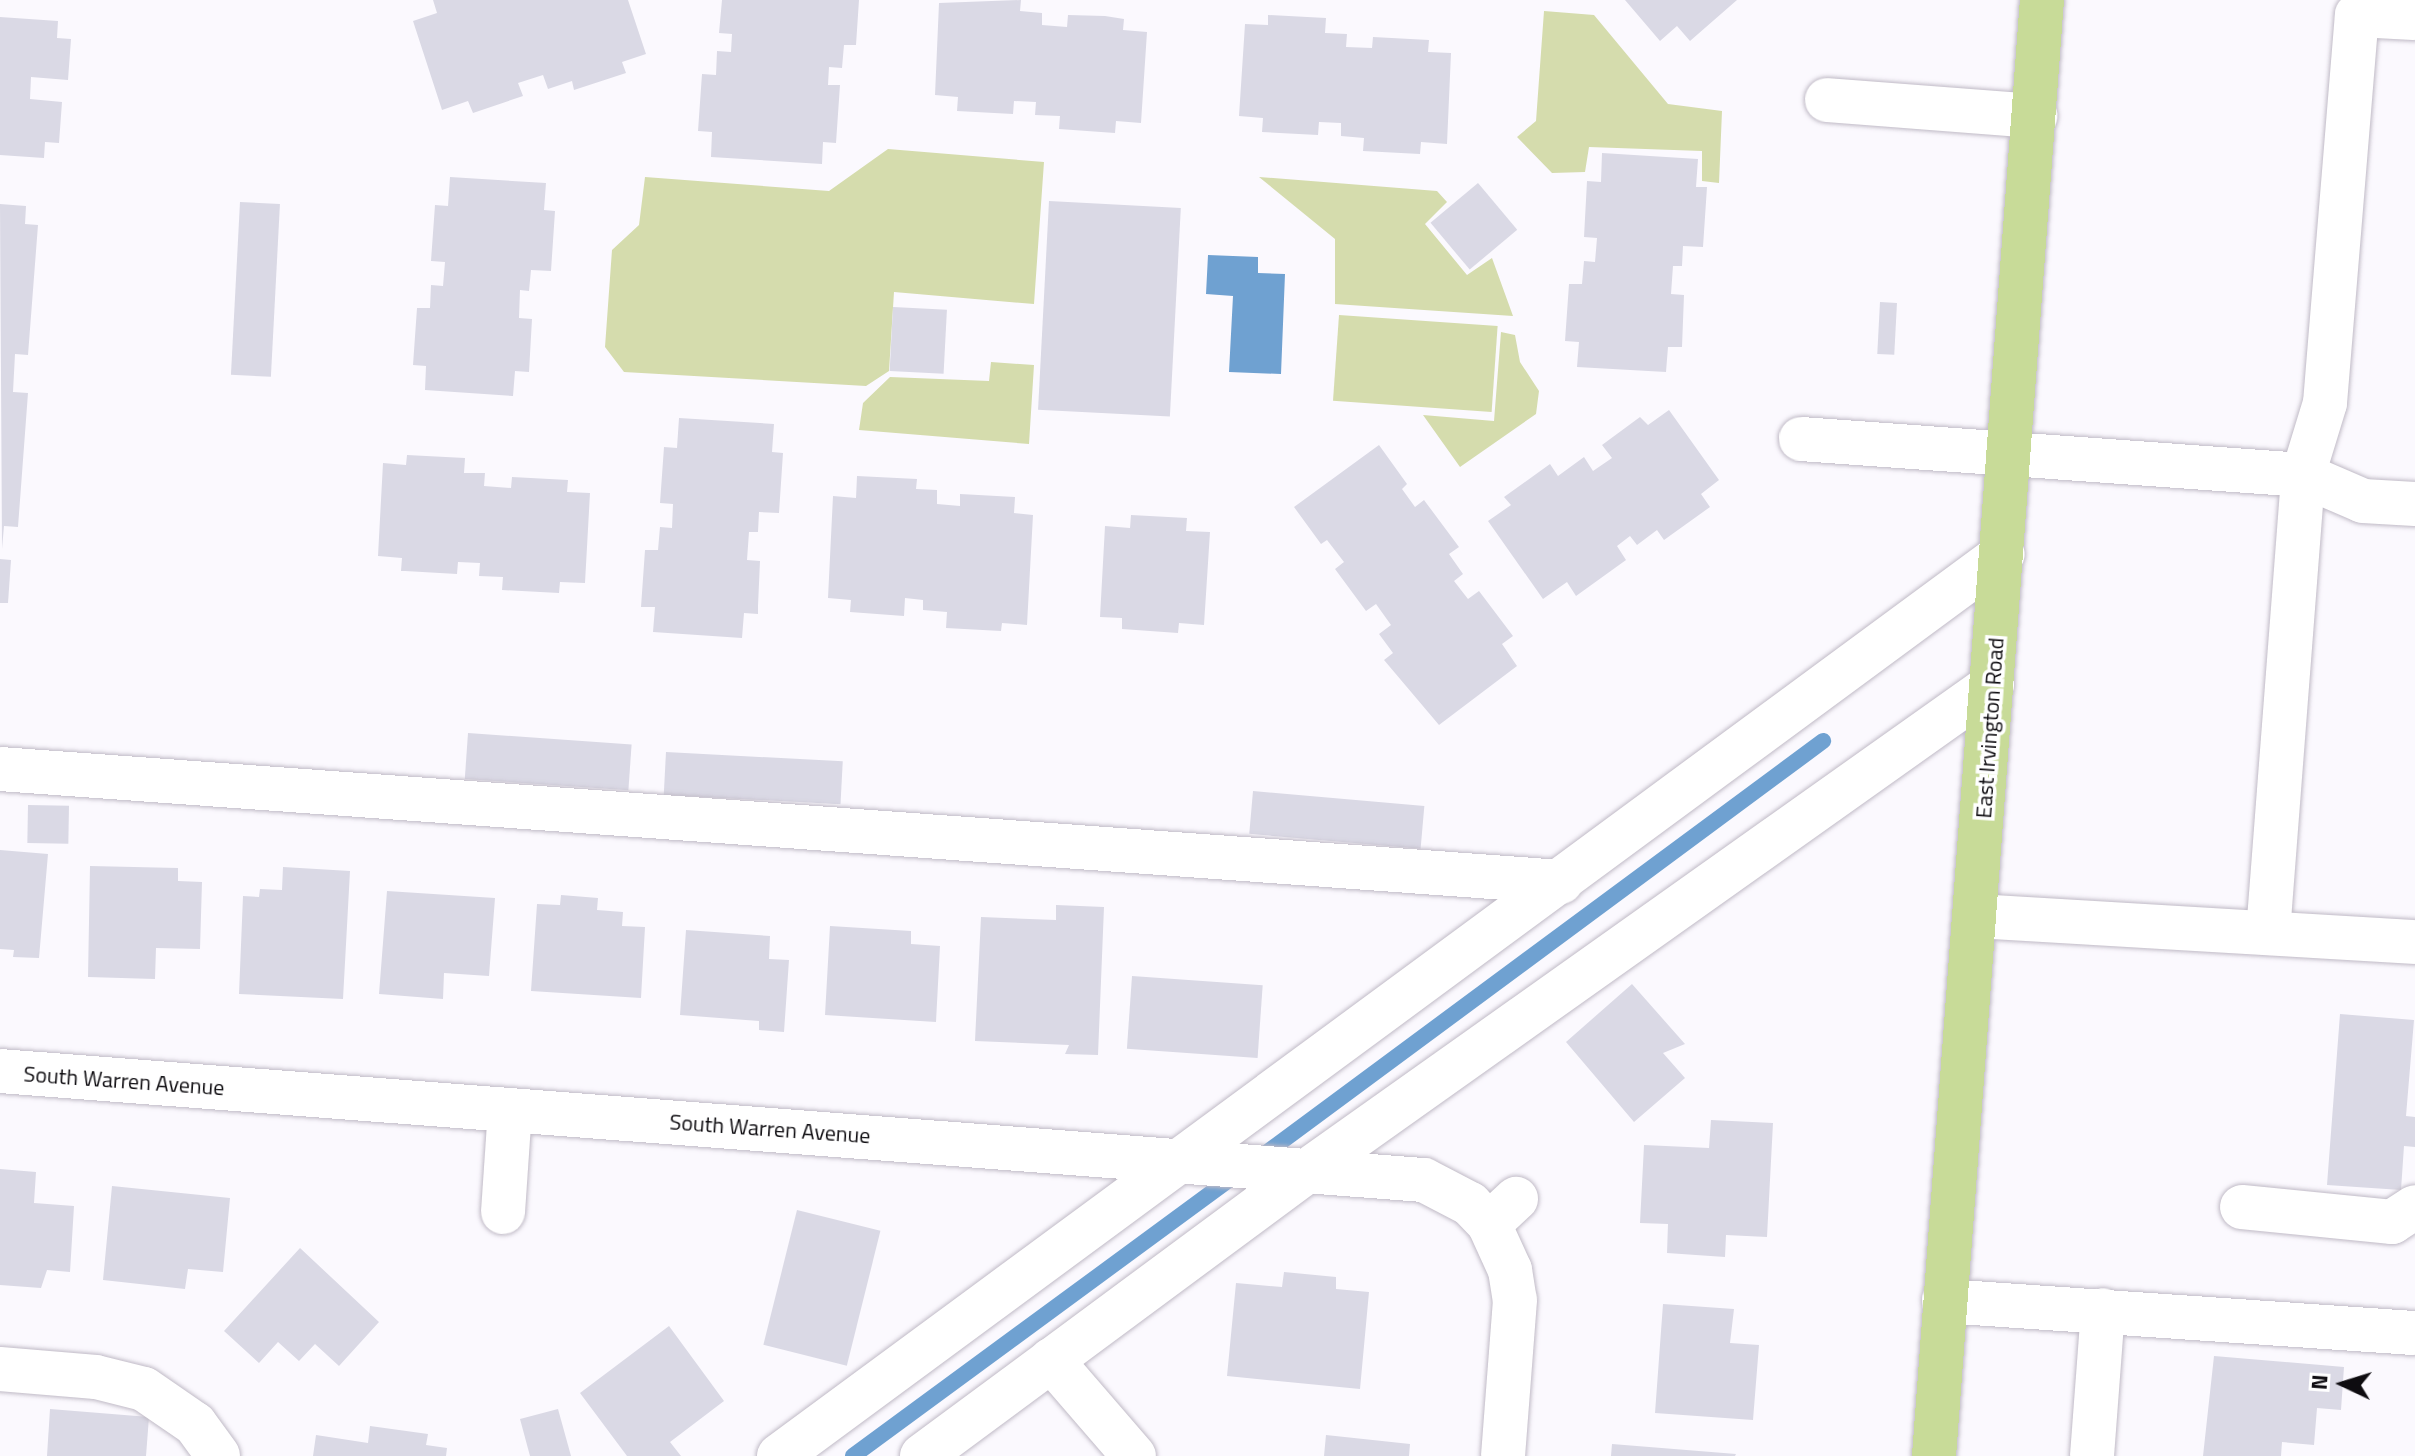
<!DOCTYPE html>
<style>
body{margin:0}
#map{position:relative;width:2415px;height:1456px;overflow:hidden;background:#fbf9fe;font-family:"Titillium Web",sans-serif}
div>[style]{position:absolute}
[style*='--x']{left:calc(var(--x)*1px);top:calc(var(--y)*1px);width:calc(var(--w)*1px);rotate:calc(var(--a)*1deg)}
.green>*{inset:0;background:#d5dcad;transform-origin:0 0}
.water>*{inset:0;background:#6fa1d1}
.stream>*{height:16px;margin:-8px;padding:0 8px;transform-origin:8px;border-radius:8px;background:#6fa1d1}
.building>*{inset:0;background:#dad9e5;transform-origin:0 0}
.roads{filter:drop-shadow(0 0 2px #c0bac6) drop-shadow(0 0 2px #c0bac6)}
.minor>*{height:44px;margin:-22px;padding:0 22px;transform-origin:22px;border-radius:22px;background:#fff}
.major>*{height:44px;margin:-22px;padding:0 22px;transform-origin:22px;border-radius:22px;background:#c8db98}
span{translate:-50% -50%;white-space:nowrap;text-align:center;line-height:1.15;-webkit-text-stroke:7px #fff;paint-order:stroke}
.street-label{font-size:22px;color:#0e0c10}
.north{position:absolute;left:2303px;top:1344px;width:80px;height:80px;-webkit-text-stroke:6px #fff;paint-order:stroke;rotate:274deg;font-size:22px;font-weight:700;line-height:32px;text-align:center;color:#0e0c10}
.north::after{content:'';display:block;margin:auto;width:28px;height:36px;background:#0e0c10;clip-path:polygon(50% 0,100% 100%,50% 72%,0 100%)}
</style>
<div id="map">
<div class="green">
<div style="clip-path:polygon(1544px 11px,1594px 15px,1668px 104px,1722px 111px,1719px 183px,1702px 181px,1702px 151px,1589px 147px,1585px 172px,1552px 173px,1517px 137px,1536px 121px)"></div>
<div style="clip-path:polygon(888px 149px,1044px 162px,1034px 304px,894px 292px,889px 371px,866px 386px,624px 372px,605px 347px,612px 250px,639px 225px,645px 177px,829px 191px)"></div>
<div style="clip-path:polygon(1259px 177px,1437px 191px,1447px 202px,1425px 224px,1467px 275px,1492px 258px,1513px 316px,1335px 304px,1335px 239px)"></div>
<div style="left:1339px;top:315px;width:159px;height:86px;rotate:4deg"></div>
<div style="clip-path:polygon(1501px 332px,1515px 335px,1520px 362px,1539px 391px,1536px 414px,1460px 467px,1423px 415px,1494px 421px)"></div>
<div style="clip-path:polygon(991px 362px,1034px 365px,1029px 444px,859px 430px,863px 403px,890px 377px,989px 381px)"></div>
</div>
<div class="water">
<div style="clip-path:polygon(1208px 255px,1258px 257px,1258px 273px,1285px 274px,1281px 374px,1229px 372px,1233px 296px,1206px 294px)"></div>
</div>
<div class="stream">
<div style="--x:1258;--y:1159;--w:703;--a:-36.49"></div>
<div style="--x:853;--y:1456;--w:475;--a:-36.3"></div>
</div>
<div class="building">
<div style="clip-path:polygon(433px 0,628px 0,646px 54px,622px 62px,626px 73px,574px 90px,572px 81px,548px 89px,543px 75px,518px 83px,523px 96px,473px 113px,468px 101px,442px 110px,413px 21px,437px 13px)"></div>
<div style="clip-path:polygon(722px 0,859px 0,856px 45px,844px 45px,842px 68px,829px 67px,828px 85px,840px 85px,836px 143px,823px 142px,822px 164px,711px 157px,712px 132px,698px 131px,702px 74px,716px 75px,717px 51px,731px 52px,732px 34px,719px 33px)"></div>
<div style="clip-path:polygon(1021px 0,1020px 11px,1042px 13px,1042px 25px,1067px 27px,1068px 15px,1105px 16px,1124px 19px,1123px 30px,1147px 32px,1141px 123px,1116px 121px,1115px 133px,1059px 129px,1060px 116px,1035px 115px,1036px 102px,1014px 101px,1013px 114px,957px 111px,958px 97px,935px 95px,939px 3px)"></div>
<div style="clip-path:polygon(1625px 0,1737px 0,1690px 41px,1677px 26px,1660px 41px)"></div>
<div style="clip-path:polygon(1268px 15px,1326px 18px,1325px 33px,1347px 34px,1346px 47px,1372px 48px,1373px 37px,1429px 40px,1428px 52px,1451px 53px,1447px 144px,1421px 142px,1420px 154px,1363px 151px,1364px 138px,1341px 136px,1341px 123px,1319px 122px,1318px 135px,1262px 132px,1263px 118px,1239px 116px,1245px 24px,1268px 25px)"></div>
<div style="clip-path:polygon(0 17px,58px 21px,57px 38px,71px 39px,68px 80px,31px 77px,30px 99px,62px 102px,59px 143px,45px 142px,44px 158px,0 155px)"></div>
<div style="clip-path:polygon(1602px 153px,1698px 159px,1696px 187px,1707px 187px,1703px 247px,1683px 246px,1682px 266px,1673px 266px,1671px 294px,1684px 295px,1682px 347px,1668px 347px,1666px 372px,1577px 367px,1579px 342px,1565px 341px,1569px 284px,1582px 284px,1584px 261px,1595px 262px,1597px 238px,1584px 237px,1587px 181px,1601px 182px)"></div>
<div style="clip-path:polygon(450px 177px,546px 183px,544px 210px,555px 211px,551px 271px,531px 270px,529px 291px,520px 290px,519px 318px,532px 319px,529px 372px,515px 371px,513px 396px,425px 390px,426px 366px,413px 365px,417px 308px,430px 308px,431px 285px,443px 286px,445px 262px,431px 261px,435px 205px,448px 206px)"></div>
<div style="left:1478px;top:183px;width:61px;height:62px;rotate:50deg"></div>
<div style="left:1049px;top:201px;width:132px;height:209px;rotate:3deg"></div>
<div style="left:240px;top:202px;width:40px;height:173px;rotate:3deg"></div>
<div style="clip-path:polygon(0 204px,26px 206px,25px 224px,38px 225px,28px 355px,15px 354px,13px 392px,28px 393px,18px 527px,4px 526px,2px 549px)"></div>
<div style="left:1880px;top:302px;width:17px;height:52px;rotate:3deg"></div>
<div style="left:893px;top:307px;width:54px;height:64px;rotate:3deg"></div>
<div style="clip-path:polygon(1669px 410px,1719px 480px,1701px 494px,1710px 507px,1664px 540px,1657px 530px,1637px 545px,1630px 536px,1617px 546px,1626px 560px,1576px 596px,1567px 582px,1543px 599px,1488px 521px,1511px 505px,1504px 497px,1550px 464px,1558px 476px,1584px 457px,1593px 471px,1612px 458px,1602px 445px,1640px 417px,1648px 425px)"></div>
<div style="clip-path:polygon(679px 418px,774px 424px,772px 452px,783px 453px,779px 513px,759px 512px,758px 532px,749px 532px,747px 560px,760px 561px,758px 606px,758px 614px,744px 613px,742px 638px,653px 632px,655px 607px,641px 607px,645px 550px,658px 550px,660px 527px,672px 528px,673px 504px,660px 503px,664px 447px,677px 448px)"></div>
<div style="clip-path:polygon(1379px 445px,1407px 484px,1402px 489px,1415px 507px,1424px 500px,1459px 547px,1449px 554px,1463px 574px,1454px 581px,1468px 599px,1479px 591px,1513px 636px,1502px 644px,1517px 666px,1439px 725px,1384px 660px,1393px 653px,1379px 634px,1391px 625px,1376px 604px,1366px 611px,1335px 569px,1344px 562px,1327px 540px,1321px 544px,1294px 507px)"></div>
<div style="clip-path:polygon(407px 455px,465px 458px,464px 473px,485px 473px,484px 486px,511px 488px,512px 477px,568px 480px,567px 492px,590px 493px,585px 583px,560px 582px,559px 593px,502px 590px,503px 577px,479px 576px,480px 563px,458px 562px,457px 574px,405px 571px,401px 571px,402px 558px,378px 556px,383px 463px,406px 465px)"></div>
<div style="clip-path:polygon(857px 476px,917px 479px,916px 489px,937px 490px,937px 504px,960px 506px,960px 494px,1015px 497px,1014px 513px,1033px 515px,1027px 625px,1002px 623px,1001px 631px,946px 628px,947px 612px,923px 610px,923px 600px,905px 598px,904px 616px,850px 612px,851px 600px,828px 598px,833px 496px,856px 498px)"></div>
<div style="clip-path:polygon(1131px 515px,1187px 518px,1186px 531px,1210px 532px,1204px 625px,1179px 623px,1178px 633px,1122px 629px,1122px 618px,1100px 617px,1105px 526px,1130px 528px)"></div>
<div style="clip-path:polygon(0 559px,11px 560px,8px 603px,0 603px)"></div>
<div style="left:468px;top:733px;width:164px;height:46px;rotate:4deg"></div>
<div style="left:666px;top:752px;width:177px;height:43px;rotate:3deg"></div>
<div style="left:1253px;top:791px;width:172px;height:43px;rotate:5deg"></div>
<div style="left:28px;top:805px;width:41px;height:38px;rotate:1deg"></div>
<div style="clip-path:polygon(0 850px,48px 854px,39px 958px,13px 957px,14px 950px,0 949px)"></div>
<div style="clip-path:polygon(90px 866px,178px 868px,178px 881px,202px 882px,200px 949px,156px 948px,155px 979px,88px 977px)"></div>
<div style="clip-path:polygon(283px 867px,350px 871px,343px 999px,239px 994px,243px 896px,259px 897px,260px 889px,282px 890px)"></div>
<div style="clip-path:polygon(387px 891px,495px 898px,489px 976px,444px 973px,443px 999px,379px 994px)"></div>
<div style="clip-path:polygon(561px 895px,598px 898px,597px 910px,623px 912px,622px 926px,645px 927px,641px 998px,531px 991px,537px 904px,560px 905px)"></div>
<div style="clip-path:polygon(1056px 905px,1104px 907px,1098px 1055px,1065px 1054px,1069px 1045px,975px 1041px,981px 917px,1056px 920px)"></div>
<div style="clip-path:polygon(830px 926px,911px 931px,911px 944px,940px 946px,936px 1022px,825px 1015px)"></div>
<div style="clip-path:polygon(686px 930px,770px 936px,769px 959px,789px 960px,784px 1032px,759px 1030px,759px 1021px,680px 1015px)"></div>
<div style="left:1132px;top:976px;width:131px;height:73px;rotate:4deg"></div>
<div style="clip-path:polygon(1632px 984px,1685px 1044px,1663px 1053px,1685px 1078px,1634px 1122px,1566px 1042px)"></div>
<div style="clip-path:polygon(2340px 1014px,2414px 1020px,2406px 1116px,2415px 1117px,2415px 1147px,2404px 1146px,2401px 1190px,2327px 1185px)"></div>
<div style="clip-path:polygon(1711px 1120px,1773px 1123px,1767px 1237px,1726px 1235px,1725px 1257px,1667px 1253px,1668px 1224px,1640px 1223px,1644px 1145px,1709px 1148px)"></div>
<div style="clip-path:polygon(0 1169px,36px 1172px,34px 1203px,74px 1206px,70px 1272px,47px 1270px,41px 1288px,0 1285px)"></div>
<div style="clip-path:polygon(112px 1186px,230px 1198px,223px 1272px,188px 1269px,185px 1289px,103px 1280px)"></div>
<div style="left:797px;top:1210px;width:86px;height:139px;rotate:14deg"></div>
<div style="clip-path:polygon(300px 1248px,379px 1322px,339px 1366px,315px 1344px,299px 1361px,278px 1342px,259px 1363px,224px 1331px)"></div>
<div style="clip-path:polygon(1284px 1272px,1336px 1277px,1336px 1289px,1369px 1292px,1360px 1389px,1227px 1376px,1236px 1283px,1282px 1287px)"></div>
<div style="clip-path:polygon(1663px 1304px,1734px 1309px,1730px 1343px,1759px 1345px,1753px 1420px,1655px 1413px)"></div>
<div style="clip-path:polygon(669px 1326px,724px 1401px,670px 1442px,681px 1456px,627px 1456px,580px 1393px)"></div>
<div style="clip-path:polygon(2214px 1356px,2344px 1367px,2341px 1410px,2317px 1408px,2314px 1445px,2282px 1442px,2281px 1456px,2203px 1456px)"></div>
<div style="clip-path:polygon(50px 1409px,149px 1417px,146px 1456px,47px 1456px)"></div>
<div style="clip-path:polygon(558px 1409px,571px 1456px,530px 1456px,520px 1419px)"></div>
<div style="clip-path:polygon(370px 1426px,428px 1434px,426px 1445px,447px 1448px,446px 1456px,313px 1456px,316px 1435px,368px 1443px)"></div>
<div style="clip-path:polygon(1326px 1435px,1410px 1444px,1409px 1456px,1324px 1456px)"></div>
<div style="clip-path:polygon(1612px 1444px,1736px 1454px,1735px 1456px,1611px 1456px)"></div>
</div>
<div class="roads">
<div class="minor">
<div style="--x:1827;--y:100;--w:209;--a:4.4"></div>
<div style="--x:1801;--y:439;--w:503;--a:4.1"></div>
<div style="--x:2303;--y:475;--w:65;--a:23.4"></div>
<div style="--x:2363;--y:501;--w:52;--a:3.3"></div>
<div style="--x:0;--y:769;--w:1565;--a:4.14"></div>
<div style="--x:1977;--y:916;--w:439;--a:3.4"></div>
<div style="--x:2268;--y:933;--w:459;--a:-85.6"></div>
<div style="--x:2303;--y:475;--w:75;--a:-73"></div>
<div style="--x:2325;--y:403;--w:389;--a:-85.3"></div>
<div style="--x:2357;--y:15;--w:58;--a:3"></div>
<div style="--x:0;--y:1071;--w:1428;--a:4.38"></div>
<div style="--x:1424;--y:1180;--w:52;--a:27.6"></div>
<div style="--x:1470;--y:1204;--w:28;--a:46"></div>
<div style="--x:1489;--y:1224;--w:37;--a:-43"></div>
<div style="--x:2242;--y:1207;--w:151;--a:5.7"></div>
<div style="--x:2392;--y:1222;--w:27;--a:-33"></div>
<div style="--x:503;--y:1212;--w:102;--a:-86.1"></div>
<div style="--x:1489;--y:1224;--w:51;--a:65.5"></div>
<div style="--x:1510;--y:1270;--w:30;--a:81"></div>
<div style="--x:1515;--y:1300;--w:156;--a:94.4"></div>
<div style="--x:1944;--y:1301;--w:472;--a:3.9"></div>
<div style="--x:1051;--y:1360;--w:127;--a:49.2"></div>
<div style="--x:0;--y:1369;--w:96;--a:4.8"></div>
<div style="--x:96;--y:1377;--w:49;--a:14"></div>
<div style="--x:144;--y:1389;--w:62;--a:34.5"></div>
<div style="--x:195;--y:1424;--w:39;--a:54"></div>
<div style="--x:779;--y:1456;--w:1520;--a:-36.39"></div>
<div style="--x:922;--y:1456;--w:479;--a:-36.5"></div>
<div style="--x:1307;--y:1171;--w:840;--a:-35.36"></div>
<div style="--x:2092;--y:1456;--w:146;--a:-85.7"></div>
</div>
<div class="major">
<div style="--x:1934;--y:1456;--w:1460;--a:-85.76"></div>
</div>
</div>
<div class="street-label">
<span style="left:1990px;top:728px;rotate:-86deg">East Irvington Road</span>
<span style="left:124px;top:1081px;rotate:4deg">South Warren Avenue</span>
<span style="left:770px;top:1129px;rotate:4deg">South Warren Avenue</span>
</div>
<div class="north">N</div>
</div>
